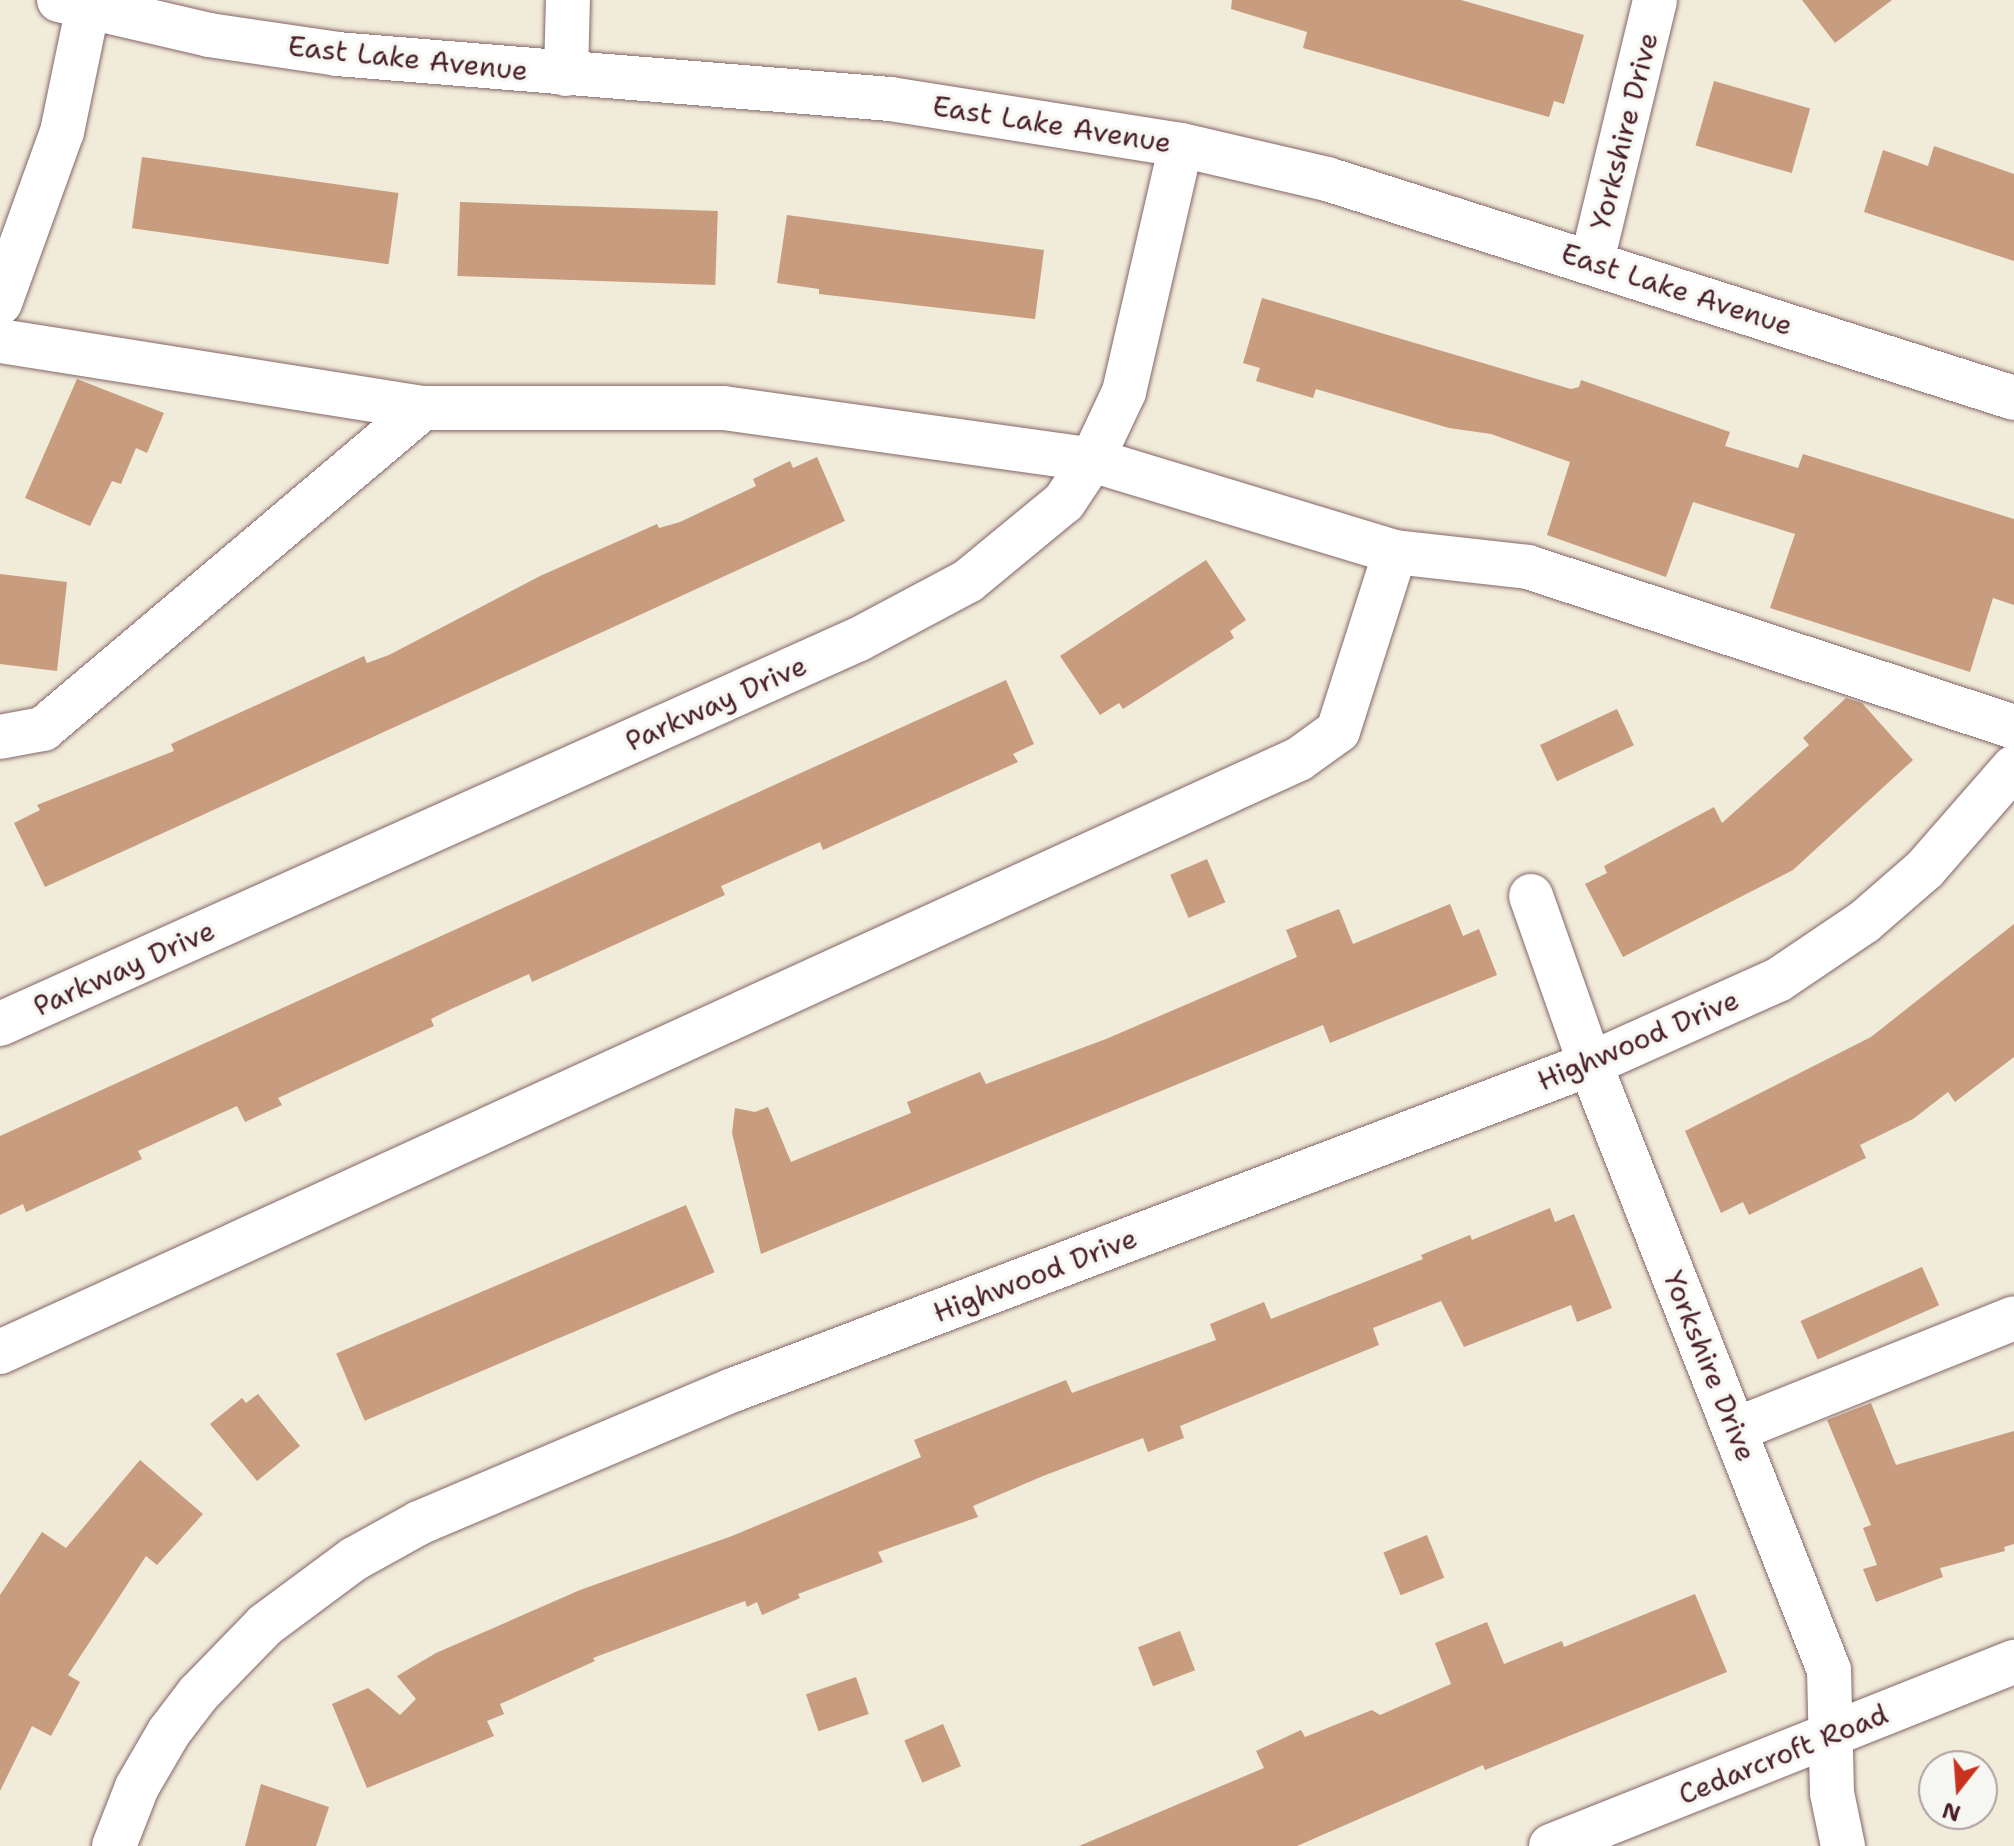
<!DOCTYPE html>
<style>
body{margin:0}
#map{position:relative;width:2014px;height:1846px;overflow:hidden;background:#f1ebd9;font-family:"Shantell Sans",sans-serif}
div>[style]{position:absolute}
[style*='--x']{left:calc(var(--x)*1px);top:calc(var(--y)*1px);width:calc(var(--w)*1px);rotate:calc(var(--a)*1deg)}
.building>*{inset:0;background:#c79c7f;transform-origin:0 0}
.roads{filter:drop-shadow(0 0 2px #846668) drop-shadow(0 0 2px #846668)}
.minor>*{height:44px;margin:-22px;padding:0 22px;transform-origin:22px;border-radius:22px;background:#fff}
span{translate:-50% -50%;white-space:nowrap;text-align:center;line-height:1.15;-webkit-text-stroke:7px #f6f6f2;paint-order:stroke}
.street-label{font-size:28px;color:#4a1f2b}
.north{position:absolute;left:1918px;top:1750px;width:80px;height:80px;box-sizing:border-box;background:#f6f6f2;border:2px solid #b1a0a2;border-radius:50%;rotate:197deg;font-size:22px;font-weight:700;line-height:32px;text-align:center;color:#4a1f2b}
.north::after{content:'';display:block;margin:auto;width:28px;height:36px;background:#c8321e;clip-path:polygon(50% 0,100% 100%,50% 72%,0 100%)}
</style>
<div id="map">
<div class="building">
<div style="clip-path:polygon(1232px 0,1461px 0,1584px 35px,1564px 104px,1554px 101px,1549px 117px,1303px 48px,1307px 32px,1231px 9px)"></div>
<div style="clip-path:polygon(1802px 0,1892px 0,1835px 43px)"></div>
<div style="left:1714px;top:81px;width:100px;height:67px;rotate:16deg"></div>
<div style="clip-path:polygon(1934px 146px,2014px 174px,2014px 261px,1864px 212px,1883px 150px,1928px 166px)"></div>
<div style="left:142px;top:157px;width:259px;height:72px;rotate:8deg"></div>
<div style="left:460px;top:202px;width:258px;height:74px;rotate:2deg"></div>
<div style="clip-path:polygon(787px 215px,1044px 250px,1035px 319px,819px 294px,819px 289px,777px 283px)"></div>
<div style="clip-path:polygon(1262px 298px,1571px 389px,1579px 387px,1581px 380px,1730px 432px,1725px 446px,1798px 468px,1803px 454px,2014px 519px,2014px 605px,1993px 598px,1970px 672px,1770px 608px,1795px 534px,1693px 502px,1666px 577px,1547px 535px,1570px 462px,1491px 434px,1449px 428px,1316px 389px,1313px 398px,1256px 381px,1260px 368px,1243px 363px)"></div>
<div style="clip-path:polygon(77px 379px,164px 413px,147px 453px,136px 448px,121px 484px,112px 481px,90px 526px,25px 498px)"></div>
<div style="clip-path:polygon(817px 457px,845px 521px,45px 887px,14px 823px,40px 810px,37px 805px,174px 751px,171px 744px,364px 656px,367px 663px,389px 655px,540px 576px,657px 524px,659px 528px,680px 522px,756px 486px,753px 479px,790px 461px,793px 468px)"></div>
<div style="clip-path:polygon(1206px 560px,1246px 620px,1230px 631px,1234px 638px,1123px 709px,1119px 703px,1100px 715px,1060px 656px)"></div>
<div style="clip-path:polygon(0 574px,67px 582px,57px 671px,0 664px)"></div>
<div style="clip-path:polygon(1006px 680px,1034px 744px,1013px 754px,1018px 762px,823px 850px,820px 842px,721px 886px,725px 895px,532px 982px,529px 974px,451px 1009px,431px 1019px,434px 1026px,278px 1098px,282px 1105px,245px 1122px,237px 1106px,138px 1151px,142px 1159px,26px 1212px,23px 1204px,0 1215px,0 1136px)"></div>
<div style="clip-path:polygon(1846px 698px,1862px 703px,1913px 760px,1793px 870px,1623px 957px,1585px 884px,1607px 873px,1604px 866px,1714px 807px,1722px 823px,1809px 745px,1803px 738px)"></div>
<div style="left:1617px;top:709px;width:40px;height:85px;rotate:65deg"></div>
<div style="left:1207px;top:859px;width:47px;height:40px;rotate:67deg"></div>
<div style="clip-path:polygon(1450px 904px,1463px 936px,1479px 929px,1497px 975px,1330px 1043px,1323px 1025px,761px 1254px,732px 1133px,735px 1108px,755px 1112px,768px 1107px,791px 1162px,911px 1113px,907px 1102px,980px 1072px,986px 1084px,1106px 1039px,1297px 957px,1286px 930px,1339px 909px,1353px 944px)"></div>
<div style="clip-path:polygon(2014px 924px,2014px 1057px,1955px 1102px,1948px 1092px,1913px 1119px,1860px 1145px,1866px 1158px,1749px 1215px,1743px 1202px,1721px 1213px,1685px 1131px,1871px 1037px)"></div>
<div style="left:686px;top:1205px;width:73px;height:380px;rotate:67deg"></div>
<div style="clip-path:polygon(1550px 1208px,1555px 1222px,1574px 1214px,1612px 1308px,1577px 1322px,1571px 1305px,1464px 1347px,1441px 1301px,1373px 1328px,1379px 1345px,1180px 1426px,1184px 1438px,1148px 1452px,1143px 1438px,1043px 1476px,973px 1506px,978px 1517px,878px 1552px,883px 1562px,798px 1594px,800px 1598px,762px 1615px,757px 1602px,747px 1607px,745px 1601px,593px 1658px,595px 1661px,500px 1704px,504px 1714px,487px 1721px,494px 1736px,367px 1788px,332px 1704px,368px 1688px,400px 1715px,416px 1699px,397px 1676px,436px 1653px,580px 1590px,732px 1536px,921px 1457px,914px 1440px,1066px 1380px,1072px 1393px,1216px 1340px,1210px 1324px,1264px 1302px,1271px 1319px,1423px 1259px,1421px 1255px,1470px 1235px,1472px 1240px)"></div>
<div style="left:1922px;top:1267px;width:42px;height:133px;rotate:66deg"></div>
<div style="clip-path:polygon(258px 1394px,300px 1446px,257px 1481px,210px 1424px,242px 1398px,246px 1403px)"></div>
<div style="clip-path:polygon(1871px 1403px,1896px 1465px,2014px 1431px,2014px 1544px,2004px 1547px,2005px 1551px,1940px 1568px,1943px 1577px,1876px 1602px,1863px 1569px,1877px 1565px,1863px 1528px,1871px 1525px,1827px 1420px)"></div>
<div style="clip-path:polygon(140px 1460px,203px 1514px,157px 1565px,146px 1556px,68px 1675px,80px 1682px,51px 1736px,32px 1726px,0 1791px,0 1595px,42px 1532px,66px 1548px)"></div>
<div style="left:1427px;top:1535px;width:46px;height:47px;rotate:68deg"></div>
<div style="clip-path:polygon(1695px 1594px,1727px 1672px,1485px 1770px,1483px 1765px,1297px 1846px,1079px 1846px,1264px 1768px,1256px 1751px,1301px 1730px,1305px 1737px,1372px 1710px,1380px 1715px,1451px 1684px,1435px 1643px,1487px 1622px,1504px 1664px,1562px 1641px,1564px 1647px)"></div>
<div style="left:1180px;top:1631px;width:42px;height:45px;rotate:69deg"></div>
<div style="left:856px;top:1677px;width:39px;height:53px;rotate:71deg"></div>
<div style="left:943px;top:1724px;width:46px;height:42px;rotate:67deg"></div>
<div style="clip-path:polygon(261px 1784px,329px 1807px,316px 1846px,245px 1846px)"></div>
</div>
<div class="roads">
<div class="minor">
<div style="--x:59;--y:0;--w:154;--a:13.1"></div>
<div style="--x:209;--y:35;--w:129;--a:8.4"></div>
<div style="--x:337;--y:54;--w:555;--a:4.65"></div>
<div style="--x:890;--y:99;--w:295;--a:9"></div>
<div style="--x:1181;--y:145;--w:150;--a:13.1"></div>
<div style="--x:1327;--y:179;--w:721;--a:17.68"></div>
<div style="--x:566;--y:74;--w:74;--a:-88.5"></div>
<div style="--x:1592;--y:261;--w:268;--a:-76.4"></div>
<div style="--x:0;--y:303;--w:182;--a:-70.1"></div>
<div style="--x:62;--y:132;--w:128;--a:-78.3"></div>
<div style="--x:0;--y:341;--w:428;--a:9"></div>
<div style="--x:423;--y:408;--w:301;--a:0"></div>
<div style="--x:724;--y:408;--w:372;--a:8"></div>
<div style="--x:1092;--y:460;--w:317;--a:16.9"></div>
<div style="--x:1395;--y:552;--w:134;--a:6.4"></div>
<div style="--x:1528;--y:567;--w:512;--a:18.22"></div>
<div style="--x:0;--y:737;--w:44;--a:-10.5"></div>
<div style="--x:43;--y:729;--w:497;--a:-40.2"></div>
<div style="--x:1531;--y:896;--w:178;--a:70.6"></div>
<div style="--x:1590;--y:1064;--w:651;--a:68.48"></div>
<div style="--x:1829;--y:1670;--w:123;--a:88.6"></div>
<div style="--x:1832;--y:1793;--w:54;--a:78.3"></div>
<div style="--x:0;--y:1024;--w:941;--a:-24.14"></div>
<div style="--x:859;--y:639;--w:123;--a:-28"></div>
<div style="--x:968;--y:581;--w:124;--a:-39.5"></div>
<div style="--x:1064;--y:502;--w:50;--a:-56.3"></div>
<div style="--x:1092;--y:460;--w:75;--a:-64.8"></div>
<div style="--x:1124;--y:392;--w:253;--a:-77"></div>
<div style="--x:0;--y:1352;--w:1428;--a:-24.54"></div>
<div style="--x:1299;--y:759;--w:48;--a:-35.7"></div>
<div style="--x:1338;--y:731;--w:188;--a:-72.3"></div>
<div style="--x:1737;--y:1429;--w:298;--a:-21.8"></div>
<div style="--x:114;--y:1846;--w:63;--a:-68.7"></div>
<div style="--x:137;--y:1787;--w:64;--a:-59.8"></div>
<div style="--x:169;--y:1732;--w:48;--a:-52.7"></div>
<div style="--x:198;--y:1694;--w:96;--a:-45.8"></div>
<div style="--x:265;--y:1625;--w:111;--a:-36.6"></div>
<div style="--x:354;--y:1559;--w:74;--a:-29"></div>
<div style="--x:419;--y:1523;--w:341;--a:-23"></div>
<div style="--x:733;--y:1390;--w:917;--a:-20.83"></div>
<div style="--x:1590;--y:1064;--w:206;--a:-24.1"></div>
<div style="--x:1778;--y:980;--w:104;--a:-34"></div>
<div style="--x:1864;--y:922;--w:81;--a:-41"></div>
<div style="--x:1925;--y:869;--w:135;--a:-48.9"></div>
<div style="--x:1551;--y:1846;--w:498;--a:-21.7"></div>
</div>
</div>
<div class="street-label">
<span style="left:408px;top:58px;rotate:6deg">East Lake Avenue</span>
<span style="left:1052px;top:124px;rotate:9deg">East Lake Avenue</span>
<span style="left:1624px;top:131px;rotate:-76deg">Yorkshire Drive</span>
<span style="left:1677px;top:289px;rotate:18deg">East Lake Avenue</span>
<span style="left:716px;top:703px;rotate:-24deg">Parkway Drive</span>
<span style="left:124px;top:968px;rotate:-24deg">Parkway Drive</span>
<span style="left:1638px;top:1040px;rotate:-23deg">Highwood Drive</span>
<span style="left:1035px;top:1275px;rotate:-21deg">Highwood Drive</span>
<span style="left:1710px;top:1366px;rotate:68deg">Yorkshire Drive</span>
<span style="left:1783px;top:1754px;rotate:-22deg">Cedarcroft Road</span>
</div>
<div class="north">N</div>
</div>
